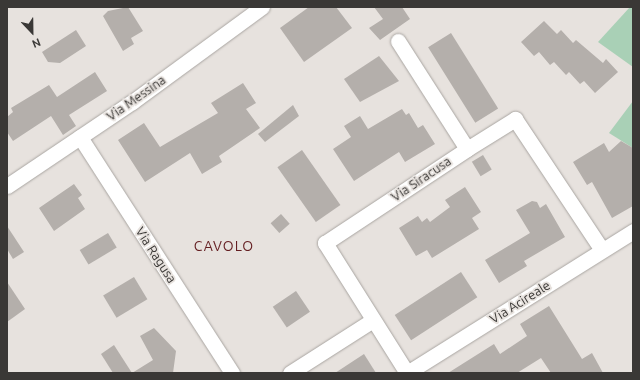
<!DOCTYPE html>
<style>
body{margin:0}
#map{position:relative;width:640px;height:380px;overflow:hidden;background:#e7e2de;font-family:Ubuntu,sans-serif}
div>[style]{position:absolute}
[style*='--x']{left:calc(var(--x)*1px);top:calc(var(--y)*1px);width:calc(var(--w)*1px);rotate:calc(var(--a)*1deg)}
.green>*{inset:0;background:#a9d0b6}
.building>*{inset:0;background:#b4afab;transform-origin:0 0}
.roads{filter:drop-shadow(0 0 1px #a9a5a1) drop-shadow(0 0 1px #a9a5a1)}
.street>*{height:15px;margin:-7.5px;padding:0 7.5px;transform-origin:7.5px;border-radius:7.5px;background:#fff}
span{translate:-50% -50%;white-space:nowrap;text-align:center;line-height:1.15;-webkit-text-stroke:3.5px #e7e2de;paint-order:stroke}
.street-label{font-size:13px;color:#3a3836}
.neighbourhood-label{font-size:14px;color:#641e21;letter-spacing:1px}
.frame{position:absolute;inset:0;border:8px solid #3a3836;pointer-events:none}
.north{position:absolute;left:12px;top:12px;width:40px;height:40px;-webkit-text-stroke:3px #e7e2de;paint-order:stroke;rotate:158deg;font-size:11px;font-weight:700;line-height:16px;text-align:center;color:#3a3836}
.north::after{content:'';display:block;margin:auto;width:14px;height:18px;background:#3a3836;clip-path:polygon(50% 0,100% 100%,50% 72%,0 100%)}
</style>
<div id="map">
<div class="green">
<div style="clip-path:polygon(630px 7px,633px 7px,633px 67px,598px 42px)"></div>
<div style="clip-path:polygon(633px 101px,633px 148px,609px 133px)"></div>
</div>
<div class="building">
<div style="clip-path:polygon(128px 7px,143px 31px,131px 38px,134px 44px,123px 51px,103px 16px,108px 11px)"></div>
<div style="clip-path:polygon(309px 7px,336px 7px,352px 28px,304px 62px,280px 28px)"></div>
<div style="clip-path:polygon(374px 7px,402px 7px,410px 19px,380px 40px,369px 28px,383px 19px)"></div>
<div style="clip-path:polygon(544px 21px,557px 34px,561px 30px,573px 43px,576px 40px,603px 63px,606px 59px,618px 72px,595px 93px,584px 81px,580px 84px,569px 72px,566px 75px,554px 62px,550px 65px,539px 52px,534px 56px,521px 42px)"></div>
<div style="clip-path:polygon(76px 30px,86px 46px,60px 63px,48px 62px,42px 52px)"></div>
<div style="left:451px;top:33px;width:89px;height:27px;rotate:58deg"></div>
<div style="clip-path:polygon(379px 56px,399px 81px,360px 102px,344px 79px)"></div>
<div style="clip-path:polygon(95px 72px,107px 91px,69px 115px,76px 126px,63px 135px,51px 116px,13px 141px,7px 132px,7px 117px,13px 112px,11px 108px,49px 85px,57px 97px)"></div>
<div style="clip-path:polygon(243px 83px,256px 103px,246px 109px,260px 128px,219px 156px,222px 162px,202px 174px,190px 153px,145px 182px,118px 140px,144px 123px,160px 147px,218px 113px,211px 103px)"></div>
<div style="clip-path:polygon(293px 105px,299px 116px,265px 142px,258px 134px)"></div>
<div style="clip-path:polygon(402px 109px,406px 115px,409px 113px,418px 128px,423px 125px,435px 144px,405px 162px,399px 152px,354px 181px,333px 149px,351px 137px,344px 126px,360px 116px,368px 129px)"></div>
<div style="clip-path:polygon(621px 141px,633px 148px,633px 206px,612px 218px,592px 182px,587px 185px,573px 162px,604px 143px,609px 152px)"></div>
<div style="left:302px;top:150px;width:67px;height:30px;rotate:55deg"></div>
<div style="left:483px;top:155px;width:17px;height:13px;rotate:59deg"></div>
<div style="clip-path:polygon(74px 184px,82px 195px,78px 198px,85px 209px,54px 231px,39px 208px)"></div>
<div style="clip-path:polygon(465px 187px,481px 212px,472px 218px,479px 229px,432px 258px,427px 250px,416px 256px,399px 228px,418px 216px,422px 222px,427px 218px,430px 222px,450px 207px,445px 200px)"></div>
<div style="clip-path:polygon(532px 201px,537px 202px,540px 208px,546px 204px,565px 237px,524px 261px,527px 266px,499px 283px,485px 260px,530px 233px,516px 210px)"></div>
<div style="left:281px;top:214px;width:13px;height:14px;rotate:48deg"></div>
<div style="clip-path:polygon(7px 226px,24px 252px,13px 259px,7px 249px)"></div>
<div style="left:108px;top:233px;width:17px;height:33px;rotate:59deg"></div>
<div style="left:461px;top:272px;width:30px;height:79px;rotate:57deg"></div>
<div style="left:134px;top:277px;width:26px;height:36px;rotate:59deg"></div>
<div style="clip-path:polygon(7px 282px,25px 309px,7px 322px)"></div>
<div style="left:296px;top:291px;width:25px;height:28px;rotate:56deg"></div>
<div style="clip-path:polygon(549px 306px,582px 359px,592px 353px,603px 373px,551px 373px,541px 358px,517px 373px,448px 373px,494px 344px,500px 354px,527px 336px,520px 324px)"></div>
<div style="clip-path:polygon(154px 328px,176px 351px,173px 373px,132px 373px,153px 360px,140px 336px)"></div>
<div style="clip-path:polygon(114px 345px,132px 373px,113px 373px,101px 354px)"></div>
<div style="clip-path:polygon(364px 354px,376px 373px,335px 373px)"></div>
</div>
<div class="roads">
<div class="street">
<div style="--x:398;--y:41;--w:128;--a:57.4"></div>
<div style="--x:80;--y:137;--w:281;--a:57.2"></div>
<div style="--x:7;--y:186;--w:151;--a:-33.9"></div>
<div style="--x:132;--y:102;--w:161;--a:-36.2"></div>
<div style="--x:290;--y:373;--w:98;--a:-32.6"></div>
<div style="--x:407;--y:373;--w:154;--a:-122.2"></div>
<div style="--x:325;--y:243;--w:170;--a:-33.5"></div>
<div style="--x:467;--y:149;--w:57;--a:-32"></div>
<div style="--x:515;--y:119;--w:157;--a:56.4"></div>
<div style="--x:407;--y:373;--w:267;--a:-32.1"></div>
</div>
</div>
<div class="street-label">
<span style="left:136px;top:98px;rotate:-35deg">Via Messina</span>
<span style="left:421px;top:179px;rotate:-34deg">Via Siracusa</span>
<span style="left:156px;top:255px;rotate:57deg">Via Ragusa</span>
<span style="left:520px;top:302px;rotate:-32deg">Via Acireale</span>
</div>
<div class="neighbourhood-label">
<span style="left:224px;top:246px">CAVOLO</span>
</div>
<div class="frame"></div>
<div class="north">N</div>
</div>
